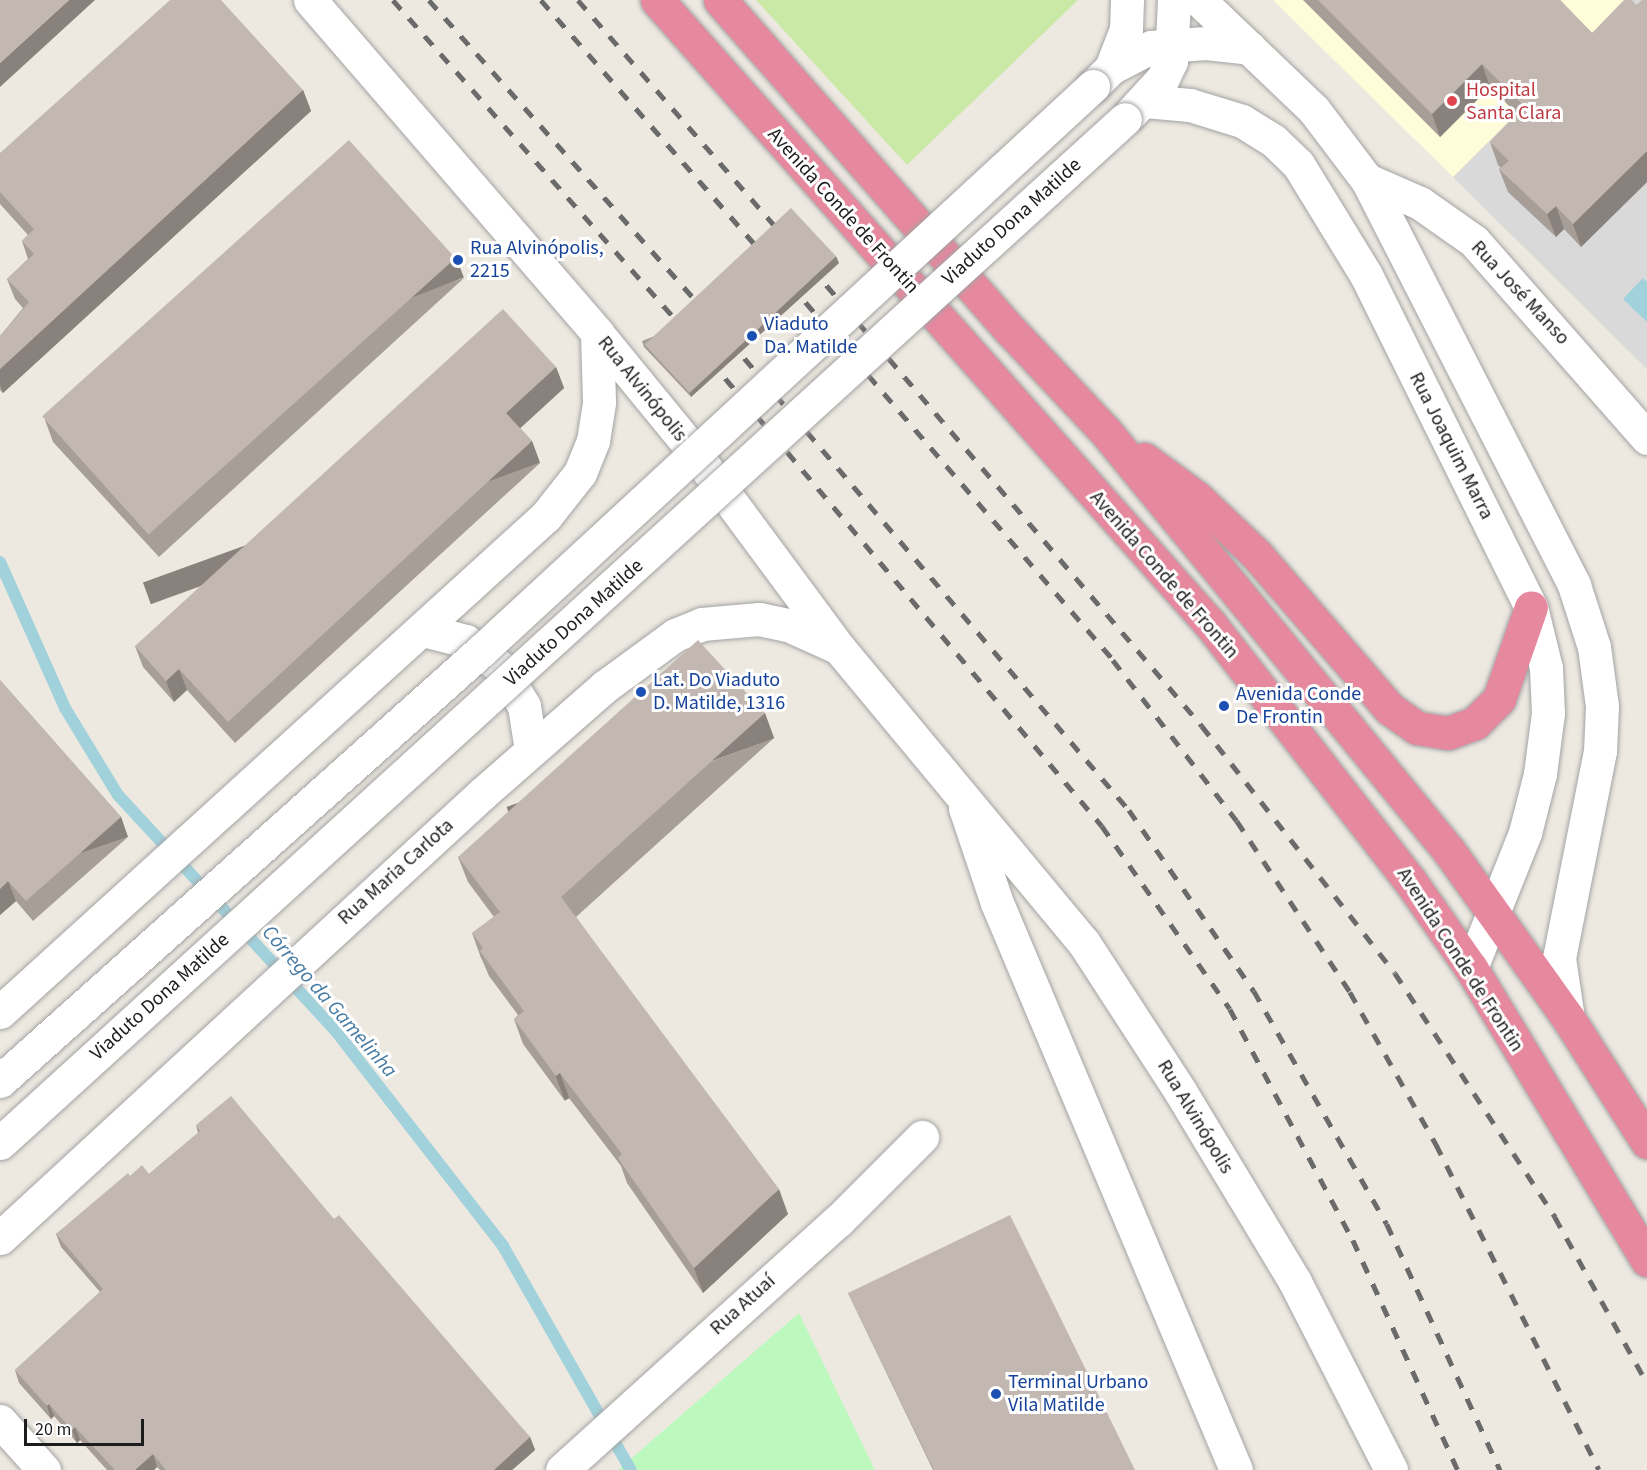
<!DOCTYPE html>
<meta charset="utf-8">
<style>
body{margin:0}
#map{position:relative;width:1647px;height:1470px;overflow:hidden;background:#ede9e1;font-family:"Source Sans 3",sans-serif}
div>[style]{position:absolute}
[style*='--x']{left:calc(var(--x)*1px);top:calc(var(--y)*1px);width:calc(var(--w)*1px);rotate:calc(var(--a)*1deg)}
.residential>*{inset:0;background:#dad9d9}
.education>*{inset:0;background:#fffdd9}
.grass>*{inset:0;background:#cae8a6}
.park>*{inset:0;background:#bdf9be}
.water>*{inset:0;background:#a1d1db}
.stream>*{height:12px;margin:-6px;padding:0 6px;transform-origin:6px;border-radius:6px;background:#a1d1db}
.roads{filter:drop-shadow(0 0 2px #a3a3a3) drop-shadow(0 0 2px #a3a3a3)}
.minor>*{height:33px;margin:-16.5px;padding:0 16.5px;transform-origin:16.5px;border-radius:16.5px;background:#fff}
.highway>*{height:33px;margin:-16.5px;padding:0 16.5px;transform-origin:16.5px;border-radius:16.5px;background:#e6889e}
.rail>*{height:4.5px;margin-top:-2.25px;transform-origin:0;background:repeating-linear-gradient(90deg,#6a6a6a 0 12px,transparent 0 24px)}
.bridges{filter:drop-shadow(0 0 2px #a3a3a3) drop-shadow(0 0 2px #a3a3a3)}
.minor-bridge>*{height:33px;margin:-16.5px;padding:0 16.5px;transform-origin:16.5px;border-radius:16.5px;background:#fff}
.wall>*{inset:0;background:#a79e98}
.shaded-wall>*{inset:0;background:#88817c;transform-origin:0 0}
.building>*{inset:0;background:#c2b8b1;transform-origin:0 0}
.dots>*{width:16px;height:16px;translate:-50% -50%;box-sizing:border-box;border:3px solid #fff;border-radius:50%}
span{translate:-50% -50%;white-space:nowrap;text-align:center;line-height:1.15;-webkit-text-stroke:6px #fff;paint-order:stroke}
.health-label{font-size:20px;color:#be3a42}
.left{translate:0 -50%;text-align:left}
.street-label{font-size:20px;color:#1c1c1c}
.transit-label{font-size:20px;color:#164399}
.water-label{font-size:21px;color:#467aa2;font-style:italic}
.scale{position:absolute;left:24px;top:1419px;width:120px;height:27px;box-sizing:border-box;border:3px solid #1c1c1c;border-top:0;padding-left:8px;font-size:18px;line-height:21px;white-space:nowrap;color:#1c1c1c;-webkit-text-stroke:4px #fff;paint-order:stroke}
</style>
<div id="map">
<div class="residential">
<div style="clip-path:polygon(1630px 0,1647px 0,1647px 369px,1453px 177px)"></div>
</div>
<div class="education">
<div style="clip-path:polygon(1273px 0,1630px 0,1453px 177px)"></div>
</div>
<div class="grass">
<div style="clip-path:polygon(756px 0,1078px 0,907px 165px)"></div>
</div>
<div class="park">
<div style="clip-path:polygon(799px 1313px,875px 1470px,618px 1470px)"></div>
</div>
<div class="water">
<div style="clip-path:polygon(1643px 278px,1647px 282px,1647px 322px,1623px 299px)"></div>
</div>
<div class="stream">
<div style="--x:0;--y:562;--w:160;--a:66"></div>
<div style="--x:65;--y:708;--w:102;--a:58.7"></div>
<div style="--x:118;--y:795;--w:320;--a:47.3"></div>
<div style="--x:335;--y:1030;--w:274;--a:52.1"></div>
<div style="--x:503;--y:1246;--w:258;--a:60.3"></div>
</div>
<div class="roads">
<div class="minor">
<div style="--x:310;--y:0;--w:440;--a:49.2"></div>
<div style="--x:597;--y:333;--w:144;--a:50.7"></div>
<div style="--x:688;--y:444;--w:254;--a:53.5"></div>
<div style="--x:839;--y:648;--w:383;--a:50.3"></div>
<div style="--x:1084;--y:943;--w:176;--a:57"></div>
<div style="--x:1180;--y:1091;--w:223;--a:58.9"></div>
<div style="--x:1295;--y:1282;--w:211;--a:62.9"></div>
<div style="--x:1199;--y:0;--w:159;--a:43.7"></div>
<div style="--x:1314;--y:110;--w:88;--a:52.9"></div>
<div style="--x:1367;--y:180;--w:455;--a:62.9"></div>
<div style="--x:1574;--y:585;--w:65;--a:72.1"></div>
<div style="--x:1594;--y:647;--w:60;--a:82.3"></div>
<div style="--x:1602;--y:706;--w:45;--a:92.5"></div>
<div style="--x:1600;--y:751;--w:211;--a:101.2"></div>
<div style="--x:1559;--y:958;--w:61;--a:81.5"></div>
<div style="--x:1111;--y:68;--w:42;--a:-69"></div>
<div style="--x:1126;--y:29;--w:29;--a:-88"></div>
<div style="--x:1093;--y:86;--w:25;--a:-45"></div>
<div style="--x:1111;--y:68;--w:45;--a:-27.7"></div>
<div style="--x:1151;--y:47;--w:55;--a:-4.2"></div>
<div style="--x:1206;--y:43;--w:44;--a:6.5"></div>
<div style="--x:1145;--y:101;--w:45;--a:5.1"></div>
<div style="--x:1190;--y:105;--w:54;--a:17.1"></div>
<div style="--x:1242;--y:121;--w:36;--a:32"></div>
<div style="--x:1273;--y:140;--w:35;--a:44"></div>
<div style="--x:1298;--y:164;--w:130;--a:58.5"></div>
<div style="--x:1366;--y:275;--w:371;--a:63.6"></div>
<div style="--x:1531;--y:607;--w:63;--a:76.2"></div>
<div style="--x:1546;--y:668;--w:45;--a:87.5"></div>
<div style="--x:1548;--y:713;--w:62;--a:97.5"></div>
<div style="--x:1540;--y:774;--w:61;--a:104.3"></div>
<div style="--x:1525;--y:833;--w:145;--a:111.8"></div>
<div style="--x:1131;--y:113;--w:47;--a:-47.6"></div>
<div style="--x:1163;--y:78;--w:19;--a:-65"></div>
<div style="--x:1171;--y:61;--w:61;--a:-87.2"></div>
<div style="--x:1367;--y:180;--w:58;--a:23.5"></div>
<div style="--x:1420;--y:203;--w:66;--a:35.1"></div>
<div style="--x:1474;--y:241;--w:262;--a:48.7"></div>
<div style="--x:423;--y:630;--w:44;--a:14.3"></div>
<div style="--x:466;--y:641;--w:44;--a:37.6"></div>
<div style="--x:501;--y:668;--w:44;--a:58.8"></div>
<div style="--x:524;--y:706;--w:45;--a:81"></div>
<div style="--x:965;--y:808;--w:100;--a:71.4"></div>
<div style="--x:997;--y:903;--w:615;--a:67.14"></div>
<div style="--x:0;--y:1012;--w:738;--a:-42.25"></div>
<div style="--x:546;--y:516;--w:55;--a:-51.7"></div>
<div style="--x:580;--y:473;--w:35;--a:-68"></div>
<div style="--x:593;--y:441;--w:39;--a:-81"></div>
<div style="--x:599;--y:402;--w:69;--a:-91.7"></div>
<div style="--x:0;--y:1238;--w:657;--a:-42.66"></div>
<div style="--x:483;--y:793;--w:161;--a:-41.2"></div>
<div style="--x:604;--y:687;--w:88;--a:-36.2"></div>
<div style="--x:675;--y:635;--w:29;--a:-22"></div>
<div style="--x:702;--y:624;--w:57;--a:-5"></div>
<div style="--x:759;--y:619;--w:30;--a:12"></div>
<div style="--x:788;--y:625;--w:51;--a:24.1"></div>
<div style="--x:0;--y:1421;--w:66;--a:48.1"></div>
<div style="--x:562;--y:1470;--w:372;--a:-42.1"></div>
<div style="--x:838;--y:1221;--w:119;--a:-45"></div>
</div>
<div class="highway">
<div style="--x:657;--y:0;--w:834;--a:48.45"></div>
<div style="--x:1210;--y:624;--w:326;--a:52.1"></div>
<div style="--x:1410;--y:881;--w:106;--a:55"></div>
<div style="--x:1471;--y:968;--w:341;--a:58.9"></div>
<div style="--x:720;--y:0;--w:441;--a:48.7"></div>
<div style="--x:1011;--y:331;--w:139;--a:46.8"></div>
<div style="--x:1106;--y:432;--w:541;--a:50.7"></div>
<div style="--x:1449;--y:851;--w:205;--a:54.5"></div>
<div style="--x:1568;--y:1018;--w:147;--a:57.5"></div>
<div style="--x:1144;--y:459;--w:66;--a:36.3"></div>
<div style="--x:1197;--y:498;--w:83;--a:43.5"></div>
<div style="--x:1257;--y:555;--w:203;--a:49.2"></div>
<div style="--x:1390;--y:709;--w:33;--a:35"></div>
<div style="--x:1417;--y:728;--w:31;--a:9"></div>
<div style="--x:1448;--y:733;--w:29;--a:-20"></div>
<div style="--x:1475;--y:723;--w:34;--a:-45"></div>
<div style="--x:1499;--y:699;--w:97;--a:-70.8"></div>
</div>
</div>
<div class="rail">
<div style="--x:393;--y:0;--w:438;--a:48.5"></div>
<div style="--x:429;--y:0;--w:412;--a:48.4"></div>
<div style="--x:541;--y:0;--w:339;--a:48.8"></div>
<div style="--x:578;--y:0;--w:312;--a:48.9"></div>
<div style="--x:811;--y:267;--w:603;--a:49.57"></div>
<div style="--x:1202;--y:726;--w:313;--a:52"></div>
<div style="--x:1395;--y:973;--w:292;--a:56.7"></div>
<div style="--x:1555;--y:1217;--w:190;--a:61"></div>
<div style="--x:790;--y:284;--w:496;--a:49.3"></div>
<div style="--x:1113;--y:660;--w:203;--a:52.4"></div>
<div style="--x:1237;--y:821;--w:205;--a:56.5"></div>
<div style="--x:1350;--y:992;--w:175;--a:60.5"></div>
<div style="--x:1436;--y:1144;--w:364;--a:63.4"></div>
<div style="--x:729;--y:340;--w:617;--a:49.6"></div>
<div style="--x:1129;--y:810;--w:220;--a:55.4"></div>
<div style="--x:1254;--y:991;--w:268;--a:60.3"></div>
<div style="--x:1387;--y:1224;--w:271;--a:65.3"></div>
<div style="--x:710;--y:360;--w:609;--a:49.93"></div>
<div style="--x:1102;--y:826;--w:223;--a:55"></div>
<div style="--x:1230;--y:1009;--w:262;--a:62"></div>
<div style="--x:1353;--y:1240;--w:253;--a:65.5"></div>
</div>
<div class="bridges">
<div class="minor-bridge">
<div style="--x:0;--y:1081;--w:645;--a:-41.8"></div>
<div style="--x:481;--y:651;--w:833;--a:-42.71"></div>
<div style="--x:0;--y:1143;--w:1521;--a:-42.31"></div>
</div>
</div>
<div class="wall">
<div style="clip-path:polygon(1303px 0,1560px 0,1592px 33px,1636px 5px,1647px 0,1647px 182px,1581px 247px,1564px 229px,1556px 237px,1508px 192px,1499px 169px,1501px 168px,1498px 165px,1490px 142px,1517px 114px,1490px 87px,1440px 137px)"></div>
<div style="clip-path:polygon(303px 90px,311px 111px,3px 393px,0 390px,0 336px,23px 308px,15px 299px,7px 279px,28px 259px,22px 241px,28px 235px,0 204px,0 153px)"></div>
<div style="clip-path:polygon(839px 263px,691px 397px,644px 347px,642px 341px)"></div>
<div style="clip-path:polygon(464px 278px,159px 557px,53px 442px,45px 420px)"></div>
<div style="clip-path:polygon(556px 367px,564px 388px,520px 428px,532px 441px,540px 463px,235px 743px,187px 690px,174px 702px,143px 667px,135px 646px)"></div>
<div style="clip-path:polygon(0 680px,121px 817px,128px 837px,33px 921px,16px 901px,0 915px)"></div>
<div style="clip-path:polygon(774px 738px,576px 917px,788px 1214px,703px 1293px,627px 1183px,621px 1166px,569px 1098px,565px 1101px,523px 1044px,514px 1019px,518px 1015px,489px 976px,483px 962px,481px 958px,472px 933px,494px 917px,468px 882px,458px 857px)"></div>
<div style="clip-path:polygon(196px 1125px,334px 1219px,530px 1437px,535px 1450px,512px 1470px,160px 1470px,157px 1467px,154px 1470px,107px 1470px,80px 1440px,77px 1443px,54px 1416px,51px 1419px,19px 1383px,15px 1370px,100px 1292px,61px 1247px,56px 1234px,130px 1176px,149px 1174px,198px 1133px)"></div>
<div style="clip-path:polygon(848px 1293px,1135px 1470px,933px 1470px)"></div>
</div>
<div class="shaded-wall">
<div style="clip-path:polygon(69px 0,95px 0,0 87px,0 63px)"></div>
<div style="clip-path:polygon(1482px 64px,1490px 87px,1440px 137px,1432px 114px)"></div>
<div style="clip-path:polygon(303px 90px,311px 111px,3px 393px,0 385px,0 369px)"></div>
<div style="clip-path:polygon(1647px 151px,1647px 182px,1581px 247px,1573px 224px)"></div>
<div style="clip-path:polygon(1556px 206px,1564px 229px,1556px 237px,1547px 214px)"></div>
<div style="clip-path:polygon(836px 256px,839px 263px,691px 397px,689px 391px)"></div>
<div style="left:456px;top:257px;width:22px;height:413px;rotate:69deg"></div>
<div style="clip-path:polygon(556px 367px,564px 388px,514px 434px,506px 413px)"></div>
<div style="left:532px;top:441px;width:23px;height:414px;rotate:70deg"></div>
<div style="clip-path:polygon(179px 669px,187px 690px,174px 702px,166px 681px)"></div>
<div style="left:765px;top:713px;width:27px;height:275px;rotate:70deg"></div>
<div style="left:121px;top:817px;width:21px;height:127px;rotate:71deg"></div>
<div style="clip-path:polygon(8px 881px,16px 901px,0 915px,0 889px)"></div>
<div style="left:560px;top:1073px;width:27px;height:5px;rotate:70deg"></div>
<div style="clip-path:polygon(779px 1189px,788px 1214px,703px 1293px,694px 1268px)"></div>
<div style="clip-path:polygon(49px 1404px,54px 1416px,51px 1419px,47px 1406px)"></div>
<div style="clip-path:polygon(75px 1427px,80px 1440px,77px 1443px,72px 1430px)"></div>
<div style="clip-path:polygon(530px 1437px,535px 1450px,512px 1470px,494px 1470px)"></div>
<div style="clip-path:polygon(153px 1454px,157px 1467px,154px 1470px,135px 1470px)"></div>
</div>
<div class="building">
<div style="clip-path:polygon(0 0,69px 0,0 63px)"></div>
<div style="clip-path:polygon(170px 0,221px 0,303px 90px,0 369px,0 336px,29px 302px,7px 279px,34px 254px,22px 241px,34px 229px,0 192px,0 153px)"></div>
<div style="clip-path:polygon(1318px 0,1560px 0,1592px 33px,1624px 0,1632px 0,1636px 5px,1642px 0,1647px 0,1647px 151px,1573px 224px,1556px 206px,1547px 214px,1499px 169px,1509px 161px,1490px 142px,1524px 106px,1482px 64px,1432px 114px)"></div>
<div style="left:349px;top:140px;width:159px;height:413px;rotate:48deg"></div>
<div style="left:791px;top:208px;width:66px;height:200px;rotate:47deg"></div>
<div style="clip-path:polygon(503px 309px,556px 367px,506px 413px,532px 441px,228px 722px,179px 669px,166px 681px,135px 646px)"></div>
<div style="clip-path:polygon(698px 640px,765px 713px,561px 897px,779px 1189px,694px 1268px,618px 1158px,622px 1154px,560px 1073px,556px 1076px,514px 1019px,524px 1011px,480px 951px,483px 948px,472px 933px,500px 912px,458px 857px)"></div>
<div style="clip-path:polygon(0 680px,121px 817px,26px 901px,8px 881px,0 889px)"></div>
<div style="clip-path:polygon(231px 1096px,334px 1219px,339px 1215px,530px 1437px,494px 1470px,166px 1470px,153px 1454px,135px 1470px,115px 1470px,75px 1427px,72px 1430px,49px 1404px,47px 1406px,15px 1370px,103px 1289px,56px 1234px,128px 1173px,130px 1176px,142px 1165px,149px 1174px,200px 1131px,196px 1125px)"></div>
<div style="clip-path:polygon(1010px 1215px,1135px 1470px,934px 1470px,848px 1293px)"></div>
</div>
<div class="dots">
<div style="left:1452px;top:101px;background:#e0444e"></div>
<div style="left:458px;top:260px;background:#1a4fb4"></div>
<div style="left:752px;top:336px;background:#1a4fb4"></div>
<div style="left:641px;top:692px;background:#1a4fb4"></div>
<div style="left:1224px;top:706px;background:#1a4fb4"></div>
<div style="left:996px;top:1394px;background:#1a4fb4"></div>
</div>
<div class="health-label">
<span class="left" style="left:1466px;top:102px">Hospital<br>Santa Clara</span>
</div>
<div class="street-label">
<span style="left:843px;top:211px;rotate:48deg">Avenida Conde de Frontin</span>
<span style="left:1012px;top:222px;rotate:-42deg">Viaduto Dona Matilde</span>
<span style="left:1520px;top:293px;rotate:47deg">Rua José Manso</span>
<span style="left:642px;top:389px;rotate:51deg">Rua Alvinópolis</span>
<span style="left:1451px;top:446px;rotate:63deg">Rua Joaquim Marra</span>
<span style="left:1164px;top:575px;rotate:49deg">Avenida Conde de Frontin</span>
<span style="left:574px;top:623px;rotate:-42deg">Viaduto Dona Matilde</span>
<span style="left:396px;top:872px;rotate:-42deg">Rua Maria Carlota</span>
<span style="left:1460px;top:960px;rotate:57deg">Avenida Conde de Frontin</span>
<span style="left:160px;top:997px;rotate:-42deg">Viaduto Dona Matilde</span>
<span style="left:1195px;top:1117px;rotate:59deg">Rua Alvinópolis</span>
<span style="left:743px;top:1305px;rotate:-42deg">Rua Atuaí</span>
</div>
<div class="transit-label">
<span class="left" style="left:470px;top:260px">Rua Alvinópolis,<br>2215</span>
<span class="left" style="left:764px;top:336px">Viaduto<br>Da. Matilde</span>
<span class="left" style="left:653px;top:692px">Lat. Do Viaduto<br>D. Matilde, 1316</span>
<span class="left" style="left:1236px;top:706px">Avenida Conde<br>De Frontin</span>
<span class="left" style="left:1008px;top:1394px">Terminal Urbano<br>Vila Matilde</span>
</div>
<div class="water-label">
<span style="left:330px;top:1001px;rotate:49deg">Córrego da Gamelinha</span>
</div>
<div class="scale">20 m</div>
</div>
